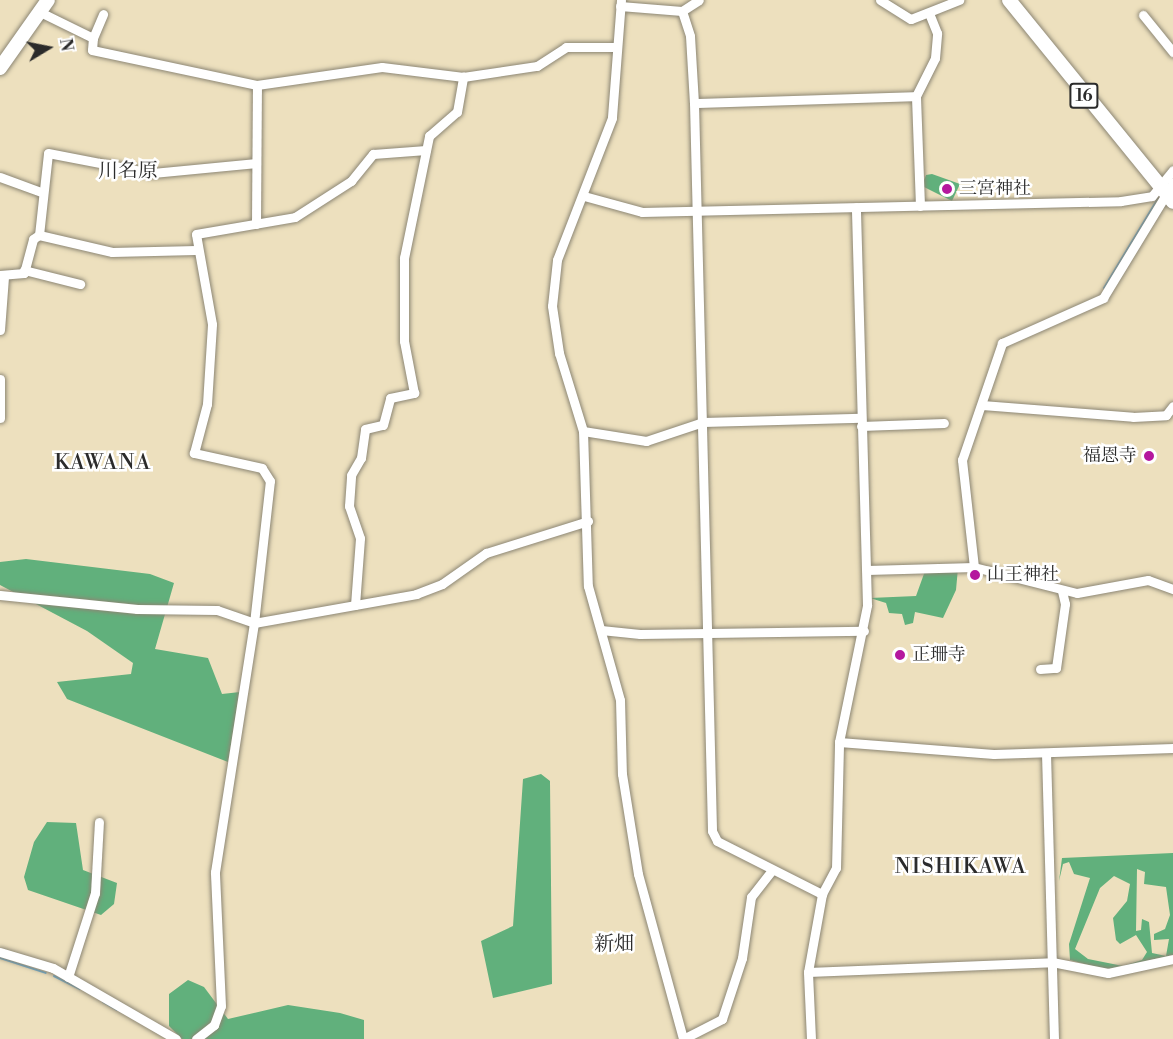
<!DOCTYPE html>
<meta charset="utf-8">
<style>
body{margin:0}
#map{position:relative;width:1173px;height:1039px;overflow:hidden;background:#ede0be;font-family:"Libre Bodoni","Noto Serif JP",serif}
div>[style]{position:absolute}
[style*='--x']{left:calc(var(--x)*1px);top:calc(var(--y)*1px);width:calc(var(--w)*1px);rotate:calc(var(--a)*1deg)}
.forest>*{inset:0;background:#61b07c}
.stream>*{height:2px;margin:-1px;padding:0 1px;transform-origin:1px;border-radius:1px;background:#5da9d6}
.roads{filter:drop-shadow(0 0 2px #8c8674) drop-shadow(0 0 2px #8c8674)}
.minor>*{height:9px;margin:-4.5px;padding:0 4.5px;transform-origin:4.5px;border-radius:4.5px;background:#fff}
.highway>*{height:14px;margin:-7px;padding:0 7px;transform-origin:7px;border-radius:7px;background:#fff}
.dots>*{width:16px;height:16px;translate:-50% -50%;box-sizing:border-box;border:3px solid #fff;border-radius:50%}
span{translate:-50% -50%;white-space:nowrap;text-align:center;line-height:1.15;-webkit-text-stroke:5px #fff;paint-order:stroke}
.shield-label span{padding:2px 4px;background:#fff;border:2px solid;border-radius:4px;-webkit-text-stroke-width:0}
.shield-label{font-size:16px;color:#2b2b2b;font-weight:700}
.poi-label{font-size:18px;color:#2b2b2b}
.left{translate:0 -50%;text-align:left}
.right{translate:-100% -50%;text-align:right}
.neighbourhood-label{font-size:20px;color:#2b2b2b}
.quarter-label{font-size:21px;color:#2b2b2b;letter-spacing:1.5px}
.north{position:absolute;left:18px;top:18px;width:60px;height:60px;-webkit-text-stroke:4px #fff;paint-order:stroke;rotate:80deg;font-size:16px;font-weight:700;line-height:24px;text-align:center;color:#2b2b2b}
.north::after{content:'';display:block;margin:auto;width:21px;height:27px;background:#2b2b2b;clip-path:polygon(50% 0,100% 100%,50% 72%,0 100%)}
</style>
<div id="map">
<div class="forest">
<div style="clip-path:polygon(932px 174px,960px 184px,952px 201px,922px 186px,926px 175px)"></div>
<div style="clip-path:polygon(26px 559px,150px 574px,174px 583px,155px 649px,208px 658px,222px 694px,240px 692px,228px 762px,67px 699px,57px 682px,131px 674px,133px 663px,87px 631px,0 585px,0 562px)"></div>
<div style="clip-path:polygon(958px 568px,956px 590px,943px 618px,915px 612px,913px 623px,905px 625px,902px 614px,889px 613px,886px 603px,870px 598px,916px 596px,925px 571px)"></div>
<div style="clip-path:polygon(541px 774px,550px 781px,552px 984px,493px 998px,481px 941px,513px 926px,523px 779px)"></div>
<div style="clip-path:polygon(47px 822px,76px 823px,83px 870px,117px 883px,114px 904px,101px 915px,28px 890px,24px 877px,34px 842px)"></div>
<div style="clip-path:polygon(evenodd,1173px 853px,1173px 955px,1107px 970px,1070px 960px,1069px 944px,1090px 878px,1074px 874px,1069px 862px,1063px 864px,1059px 881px,1062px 858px,1173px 853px,1137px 869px,1145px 872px,1144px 884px,1166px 887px,1170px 915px,1165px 929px,1154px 934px,1154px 940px,1169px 939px,1166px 956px,1152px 953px,1149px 922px,1142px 919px,1141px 930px,1136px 931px,1137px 869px,1173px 853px,1114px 876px,1130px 884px,1127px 901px,1113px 918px,1116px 940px,1120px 944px,1136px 935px,1147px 952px,1142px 960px,1123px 966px,1088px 959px,1075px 949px,1100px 888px,1114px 876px)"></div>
<div style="clip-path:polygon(188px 980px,204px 987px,228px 1019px,288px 1005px,340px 1013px,364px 1020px,364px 1039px,182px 1039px,169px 1026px,169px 994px)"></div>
</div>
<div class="stream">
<div style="--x:1104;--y:288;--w:109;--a:-58.9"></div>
<div style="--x:0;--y:958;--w:48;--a:18.1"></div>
<div style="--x:54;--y:976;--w:29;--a:27"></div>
<div style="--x:103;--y:1002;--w:16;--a:30"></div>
</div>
<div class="roads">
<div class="minor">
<div style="--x:621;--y:0;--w:118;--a:94.4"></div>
<div style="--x:612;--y:118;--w:152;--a:111.2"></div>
<div style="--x:557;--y:260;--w:46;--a:96.2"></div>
<div style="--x:552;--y:306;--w:48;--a:81.5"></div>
<div style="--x:559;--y:353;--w:82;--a:72.9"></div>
<div style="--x:583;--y:431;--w:155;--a:88.2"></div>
<div style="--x:588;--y:586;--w:118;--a:74.3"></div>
<div style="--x:620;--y:700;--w:74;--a:88.5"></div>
<div style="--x:622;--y:774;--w:101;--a:80.9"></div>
<div style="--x:638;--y:874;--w:171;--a:74.7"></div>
<div style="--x:880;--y:0;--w:36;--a:32"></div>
<div style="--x:911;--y:19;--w:52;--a:-21.6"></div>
<div style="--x:620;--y:6;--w:62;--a:4.6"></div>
<div style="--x:682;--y:11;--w:20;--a:-33"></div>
<div style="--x:682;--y:11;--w:26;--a:72"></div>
<div style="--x:690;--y:36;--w:67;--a:86.6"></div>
<div style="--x:694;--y:103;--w:728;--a:88.58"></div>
<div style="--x:712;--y:831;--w:11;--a:63"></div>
<div style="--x:717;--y:841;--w:118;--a:26.8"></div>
<div style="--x:40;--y:12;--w:59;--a:26.1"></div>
<div style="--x:93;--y:38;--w:12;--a:95"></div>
<div style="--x:92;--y:50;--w:169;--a:12"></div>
<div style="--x:257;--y:85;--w:126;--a:-8.2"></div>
<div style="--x:382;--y:67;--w:82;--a:7"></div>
<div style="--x:463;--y:77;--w:75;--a:-8.5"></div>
<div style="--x:537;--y:66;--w:35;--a:-33"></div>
<div style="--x:566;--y:47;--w:51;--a:0"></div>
<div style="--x:1143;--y:15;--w:48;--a:51"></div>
<div style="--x:93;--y:38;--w:26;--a:-67"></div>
<div style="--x:694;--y:103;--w:222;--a:-1.8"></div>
<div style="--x:0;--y:177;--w:44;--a:20.1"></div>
<div style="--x:584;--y:196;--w:60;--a:15.4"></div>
<div style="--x:642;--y:212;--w:479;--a:-1.3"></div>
<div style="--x:1121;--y:201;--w:31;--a:-9"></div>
<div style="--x:1152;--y:196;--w:33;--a:-51"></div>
<div style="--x:920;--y:206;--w:110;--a:-92.1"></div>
<div style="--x:916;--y:96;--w:42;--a:-63.4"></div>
<div style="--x:935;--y:58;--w:25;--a:-85"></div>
<div style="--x:937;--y:33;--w:18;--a:-112"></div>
<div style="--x:256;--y:224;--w:139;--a:-89.6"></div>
<div style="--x:39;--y:235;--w:75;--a:13.1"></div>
<div style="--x:112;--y:252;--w:84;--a:-1.4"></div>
<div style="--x:24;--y:270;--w:58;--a:14"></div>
<div style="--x:0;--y:275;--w:24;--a:-5"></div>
<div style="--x:24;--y:273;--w:35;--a:-75"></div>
<div style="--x:33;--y:239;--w:7;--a:-34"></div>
<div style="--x:39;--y:235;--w:82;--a:-83.7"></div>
<div style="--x:48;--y:153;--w:106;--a:10.9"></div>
<div style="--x:152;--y:173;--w:103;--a:-5.5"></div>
<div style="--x:0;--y:330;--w:53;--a:-85.7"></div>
<div style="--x:0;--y:379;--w:39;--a:90"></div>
<div style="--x:982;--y:405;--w:151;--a:4.5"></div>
<div style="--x:1133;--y:417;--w:33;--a:-3"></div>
<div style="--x:1166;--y:415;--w:11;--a:-52"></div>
<div style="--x:861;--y:426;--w:83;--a:-2.1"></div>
<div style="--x:583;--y:431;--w:64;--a:9"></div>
<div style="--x:646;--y:441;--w:60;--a:-18.4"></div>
<div style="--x:703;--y:422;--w:158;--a:-1.5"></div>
<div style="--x:974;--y:567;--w:108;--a:-96.4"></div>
<div style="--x:962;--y:460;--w:124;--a:-71.1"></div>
<div style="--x:1002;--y:343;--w:111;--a:-24"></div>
<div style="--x:1103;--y:298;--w:135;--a:-58.7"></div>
<div style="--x:867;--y:570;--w:107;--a:-1.6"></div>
<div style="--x:974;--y:567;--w:106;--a:14.2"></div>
<div style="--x:1077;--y:593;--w:72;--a:-10.4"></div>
<div style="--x:1148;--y:580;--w:27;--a:20"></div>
<div style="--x:0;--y:595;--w:138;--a:5.8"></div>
<div style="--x:137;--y:609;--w:80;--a:0.7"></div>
<div style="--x:217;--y:610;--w:39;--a:19"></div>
<div style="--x:254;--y:623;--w:165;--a:-10.1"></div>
<div style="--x:416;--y:594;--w:28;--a:-21"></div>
<div style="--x:442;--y:584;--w:54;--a:-35.2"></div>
<div style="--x:486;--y:553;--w:107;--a:-17.4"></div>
<div style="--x:355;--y:605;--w:67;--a:-85.7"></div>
<div style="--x:360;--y:538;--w:34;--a:-109"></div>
<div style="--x:349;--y:506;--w:31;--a:-86"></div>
<div style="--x:351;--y:475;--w:20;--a:-60"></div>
<div style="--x:361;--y:458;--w:29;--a:-82"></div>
<div style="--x:365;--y:429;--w:18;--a:-13"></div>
<div style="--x:383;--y:425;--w:28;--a:-75"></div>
<div style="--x:390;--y:398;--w:25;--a:-12"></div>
<div style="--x:414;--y:393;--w:53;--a:-100.9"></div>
<div style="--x:404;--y:341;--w:83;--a:-90"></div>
<div style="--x:404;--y:258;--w:125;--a:-78.4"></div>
<div style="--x:429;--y:136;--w:37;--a:-41"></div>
<div style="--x:457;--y:112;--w:36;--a:-80"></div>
<div style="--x:601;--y:630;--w:39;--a:6"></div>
<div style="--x:640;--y:634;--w:224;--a:-0.8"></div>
<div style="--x:1040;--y:669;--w:16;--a:-4"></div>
<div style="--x:1056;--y:668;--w:65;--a:-82"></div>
<div style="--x:1065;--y:604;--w:13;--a:-103"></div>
<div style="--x:839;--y:742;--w:155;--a:4.4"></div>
<div style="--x:994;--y:754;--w:179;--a:-1.9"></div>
<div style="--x:1046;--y:753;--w:286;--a:88.4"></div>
<div style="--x:0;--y:952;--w:55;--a:16.8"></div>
<div style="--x:53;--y:968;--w:142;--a:30"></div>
<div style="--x:808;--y:972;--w:244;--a:-2.3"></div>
<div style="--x:1052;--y:962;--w:57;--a:11.1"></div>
<div style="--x:1108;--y:973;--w:66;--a:-12.2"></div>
<div style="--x:68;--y:977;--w:88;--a:-72.2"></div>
<div style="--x:95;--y:893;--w:71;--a:-86.8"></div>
<div style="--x:196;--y:1039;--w:23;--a:-38"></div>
<div style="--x:214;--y:1025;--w:20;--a:-70"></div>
<div style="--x:221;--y:1006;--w:134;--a:-92.6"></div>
<div style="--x:215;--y:872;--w:252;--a:-81.1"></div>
<div style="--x:254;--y:623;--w:143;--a:-83.6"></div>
<div style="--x:270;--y:481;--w:15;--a:-122"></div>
<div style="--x:262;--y:468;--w:70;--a:-167.6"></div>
<div style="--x:194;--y:453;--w:51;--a:-75.1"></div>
<div style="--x:207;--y:404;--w:80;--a:-86.4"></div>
<div style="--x:212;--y:324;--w:91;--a:-100.1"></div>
<div style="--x:196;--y:234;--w:100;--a:-9.7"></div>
<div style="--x:295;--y:217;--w:67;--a:-32.7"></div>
<div style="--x:351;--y:181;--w:35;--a:-51"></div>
<div style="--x:373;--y:154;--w:53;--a:-4.3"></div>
<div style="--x:683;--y:1039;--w:44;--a:-27.1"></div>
<div style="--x:722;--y:1019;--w:64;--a:-71.8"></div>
<div style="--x:742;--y:958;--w:62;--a:-81.6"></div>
<div style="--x:751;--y:897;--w:34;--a:-52"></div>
<div style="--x:811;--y:1039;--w:67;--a:-92.6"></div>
<div style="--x:808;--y:972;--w:79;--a:-79.8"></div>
<div style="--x:822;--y:894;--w:30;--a:-62"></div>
<div style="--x:836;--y:868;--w:126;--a:-88.6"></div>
<div style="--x:839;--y:742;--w:140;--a:-78.4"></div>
<div style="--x:867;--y:605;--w:398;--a:-91.6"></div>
</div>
<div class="highway">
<div style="--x:1009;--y:0;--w:260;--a:50.9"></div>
<div style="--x:0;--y:68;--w:83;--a:-54.8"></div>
</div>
</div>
<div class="dots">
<div style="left:947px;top:189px;background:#b5179e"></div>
<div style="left:1149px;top:456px;background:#b5179e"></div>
<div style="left:975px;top:575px;background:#b5179e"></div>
<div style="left:900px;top:655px;background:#b5179e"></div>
</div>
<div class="shield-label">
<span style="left:1084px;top:96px">16</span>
</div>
<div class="poi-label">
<span class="left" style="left:959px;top:189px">三宮神社</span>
<span class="right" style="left:1137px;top:456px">福恩寺</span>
<span class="left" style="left:987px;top:575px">山王神社</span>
<span class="left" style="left:912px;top:655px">正珊寺</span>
</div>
<div class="neighbourhood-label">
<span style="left:128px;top:171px">川名原</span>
<span style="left:614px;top:944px">新畑</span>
</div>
<div class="quarter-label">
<span style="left:103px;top:463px">KAWANA</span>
<span style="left:961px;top:867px">NISHIKAWA</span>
</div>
<div class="north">N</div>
</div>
